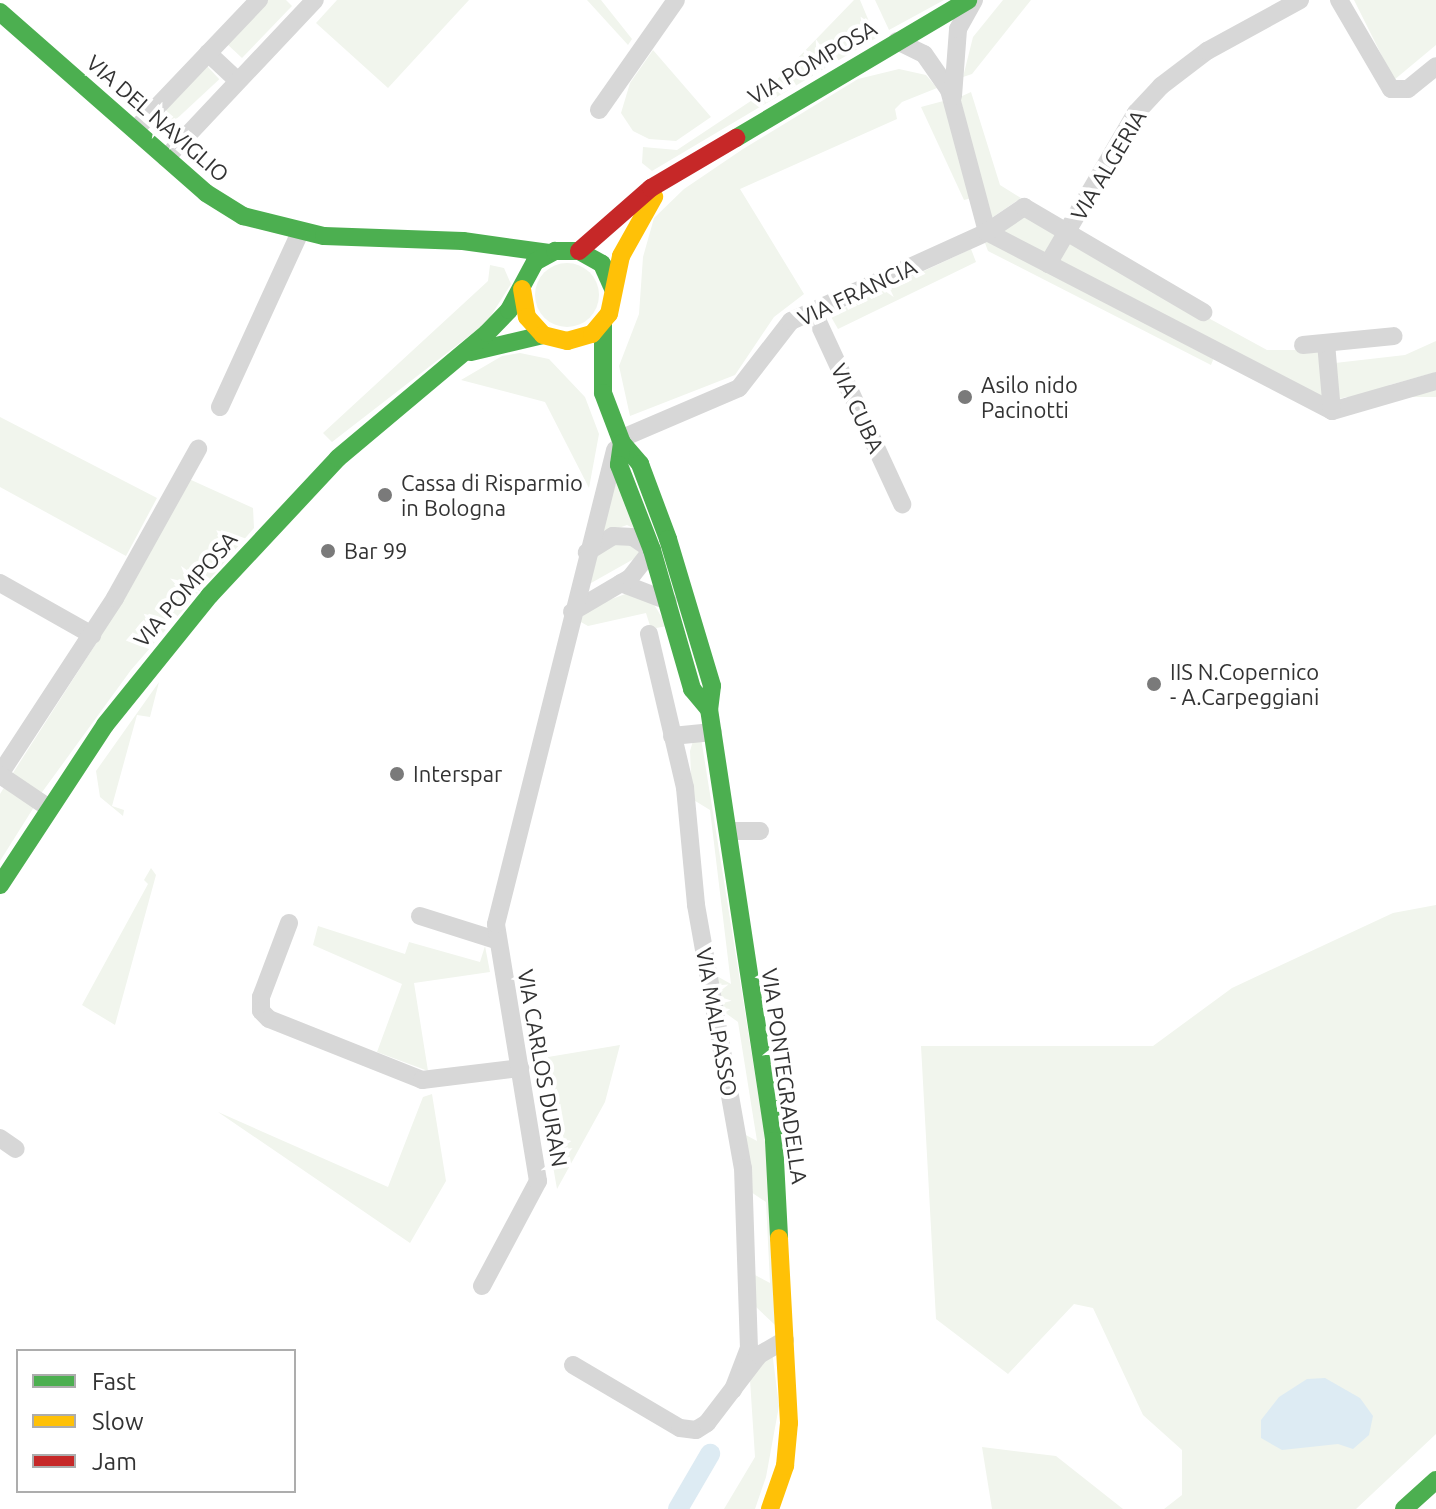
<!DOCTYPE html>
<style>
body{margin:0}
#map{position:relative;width:1436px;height:1509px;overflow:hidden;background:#fff;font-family:Ubuntu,sans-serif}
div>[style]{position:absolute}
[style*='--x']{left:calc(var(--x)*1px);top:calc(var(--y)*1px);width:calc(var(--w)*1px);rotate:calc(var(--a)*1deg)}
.green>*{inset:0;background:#f1f5ed;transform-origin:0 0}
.round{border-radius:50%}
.water>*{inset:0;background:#ddebf3}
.canal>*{height:20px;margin:-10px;padding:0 10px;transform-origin:10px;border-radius:10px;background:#ddebf3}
.street>*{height:18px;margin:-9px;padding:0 9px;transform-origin:9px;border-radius:9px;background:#d7d7d7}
.fast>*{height:18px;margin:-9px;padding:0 9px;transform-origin:9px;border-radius:9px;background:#4caf50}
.slow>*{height:18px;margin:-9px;padding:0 9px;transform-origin:9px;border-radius:9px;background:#ffc107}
.jam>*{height:18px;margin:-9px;padding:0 9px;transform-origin:9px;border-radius:9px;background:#c62828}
.dots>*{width:22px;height:22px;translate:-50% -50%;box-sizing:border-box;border:4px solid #fff;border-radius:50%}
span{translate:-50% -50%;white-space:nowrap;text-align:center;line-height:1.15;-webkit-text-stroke:8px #fff;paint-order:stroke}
.street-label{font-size:22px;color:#333}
.poi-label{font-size:22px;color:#333}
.left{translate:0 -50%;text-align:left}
.legend{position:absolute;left:16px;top:1349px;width:280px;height:144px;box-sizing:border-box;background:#fff;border:2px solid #adadad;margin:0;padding:10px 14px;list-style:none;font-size:24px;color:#333}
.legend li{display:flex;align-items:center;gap:16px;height:40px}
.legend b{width:40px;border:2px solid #adadad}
</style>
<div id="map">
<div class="green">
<div style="clip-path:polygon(267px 0,286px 0,292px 6px,242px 58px,226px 43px)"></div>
<div style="clip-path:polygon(337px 0,469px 0,388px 88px,316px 23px)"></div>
<div style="clip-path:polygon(587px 0,601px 0,632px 39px,628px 45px)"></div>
<div style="clip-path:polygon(854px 0,860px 0,876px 38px,652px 171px,642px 163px,643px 147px,677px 150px,766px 91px)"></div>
<div style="clip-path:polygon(875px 0,944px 0,889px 30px)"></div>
<div style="clip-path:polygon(1003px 0,1031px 0,972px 74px,963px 77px,973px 37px)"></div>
<div style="clip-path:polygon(1354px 0,1436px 0,1436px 45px,1394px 80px)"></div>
<div style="clip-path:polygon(653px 50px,711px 117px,676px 141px,649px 139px,633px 131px,621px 113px,630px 83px)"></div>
<div style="left:207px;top:66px;width:18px;height:71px;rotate:47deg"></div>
<div style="clip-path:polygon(899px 69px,926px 75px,937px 88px,902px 102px,895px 109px,897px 119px,740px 189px,804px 294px,774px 317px,735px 375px,630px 416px,619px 366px,639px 314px,643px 257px,654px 218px,684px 189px,743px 149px,858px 79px)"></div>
<div style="clip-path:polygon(971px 92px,1000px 185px,1021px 198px,990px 219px,960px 97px)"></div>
<div style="clip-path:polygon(947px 100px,972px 198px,964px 200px,921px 107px)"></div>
<div style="clip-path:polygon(1024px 215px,1057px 235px,1045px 255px,1001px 232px)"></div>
<div style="clip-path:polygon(994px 239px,1215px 355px,1211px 365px,988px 251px,985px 243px)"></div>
<div style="clip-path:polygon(1069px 242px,1267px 350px,1320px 350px,1326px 403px,1056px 263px)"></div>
<div style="clip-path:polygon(971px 249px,976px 262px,838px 329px,830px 315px)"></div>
<div class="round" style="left:535px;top:263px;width:64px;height:64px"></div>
<div style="clip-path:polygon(490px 265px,504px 268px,511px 284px,487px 322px,332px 442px,323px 433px,488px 281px)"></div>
<div style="clip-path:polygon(1436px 341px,1436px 372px,1339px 399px,1335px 363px,1405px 355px)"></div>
<div style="clip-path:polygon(520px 353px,549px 359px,585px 397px,599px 434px,589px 488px,545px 402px,461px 380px,502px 356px)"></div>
<div style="left:1436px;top:385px;width:12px;height:107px;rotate:90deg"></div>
<div style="clip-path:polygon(0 417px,157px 498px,126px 556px,0 487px)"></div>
<div style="clip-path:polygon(618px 474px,637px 530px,627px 525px,596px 536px)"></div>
<div style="clip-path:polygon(189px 479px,253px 508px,254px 528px,131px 670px,40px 795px,11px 776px,97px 642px)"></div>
<div style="clip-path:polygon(612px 541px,642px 545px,639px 556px,584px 587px,593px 558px)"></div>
<div style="clip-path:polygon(628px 593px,652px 601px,667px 626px,651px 629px,646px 613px,588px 626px,579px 621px,590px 607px)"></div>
<div style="clip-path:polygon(159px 682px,150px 717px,137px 715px,112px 806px,124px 810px,123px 816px,100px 797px,96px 771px)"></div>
<div style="clip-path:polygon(701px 738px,766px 1143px,775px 1325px,756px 1307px,753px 1274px,770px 1283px,766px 1202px,748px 1190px,742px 1133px,757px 1141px,738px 1022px,720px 1009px,715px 975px,731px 984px,710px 810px,692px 799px,690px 751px,693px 741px)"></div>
<div style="clip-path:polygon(5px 786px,34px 807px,0 861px,0 794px)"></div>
<div style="clip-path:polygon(151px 868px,156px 875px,115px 1025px,82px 1005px,148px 884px,144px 880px)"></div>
<div style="clip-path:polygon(1436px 905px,1436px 1434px,1356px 1509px,1164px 1509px,1182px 1495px,1182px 1450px,1143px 1415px,1093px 1308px,1074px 1304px,1008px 1374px,936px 1319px,921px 1046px,1153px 1046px,1232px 988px,1393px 913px)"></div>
<div style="clip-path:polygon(318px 926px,405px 954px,409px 942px,480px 962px,485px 946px,490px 972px,414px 983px,428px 1071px,377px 1052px,402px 984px,313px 945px)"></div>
<div style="clip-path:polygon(620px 1045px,605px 1102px,557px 1189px,550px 1149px,565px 1146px,548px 1057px)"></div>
<div style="clip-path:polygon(432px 1094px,446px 1181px,410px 1243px,218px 1112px,388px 1187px,423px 1097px)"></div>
<div style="clip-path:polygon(772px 1351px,779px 1406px,766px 1477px,755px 1509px,724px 1509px,755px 1457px,750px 1380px)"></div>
<div style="clip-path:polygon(982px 1447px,1056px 1456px,1123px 1509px,992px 1509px)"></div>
</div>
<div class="water">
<div style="clip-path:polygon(1325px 1378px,1360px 1398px,1373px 1416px,1369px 1435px,1353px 1449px,1338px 1444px,1282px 1450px,1261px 1438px,1261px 1420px,1279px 1397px,1307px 1379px)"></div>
</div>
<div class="canal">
<div style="--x:678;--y:1509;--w:64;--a:-59.8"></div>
</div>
<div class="street">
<div style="--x:1339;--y:0;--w:103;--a:59.7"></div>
<div style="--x:1391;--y:89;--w:17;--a:0"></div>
<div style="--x:1408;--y:89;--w:36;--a:-39"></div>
<div style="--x:897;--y:41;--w:30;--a:26"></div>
<div style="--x:924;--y:54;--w:44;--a:55.2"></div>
<div style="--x:949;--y:90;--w:147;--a:75"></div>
<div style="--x:987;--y:232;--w:389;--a:27.4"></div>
<div style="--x:1332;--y:411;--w:108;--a:-16.1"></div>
<div style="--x:208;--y:53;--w:41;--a:43"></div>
<div style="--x:953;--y:96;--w:67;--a:-85.7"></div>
<div style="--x:958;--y:29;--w:33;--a:-61"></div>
<div style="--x:599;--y:110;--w:134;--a:-55"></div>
<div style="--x:135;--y:130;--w:180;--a:-46.4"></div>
<div style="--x:166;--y:158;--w:217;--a:-46.7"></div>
<div style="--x:1048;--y:264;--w:175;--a:-59.8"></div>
<div style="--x:1136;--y:113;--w:37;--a:-47"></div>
<div style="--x:1161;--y:86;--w:58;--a:-37.3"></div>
<div style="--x:1207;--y:51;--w:106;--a:-28.7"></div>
<div style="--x:813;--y:311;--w:213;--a:65.2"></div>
<div style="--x:1326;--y:343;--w:68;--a:85"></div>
<div style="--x:1303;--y:345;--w:91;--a:-5.6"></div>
<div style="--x:220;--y:407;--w:192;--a:-65.4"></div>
<div style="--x:620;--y:439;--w:129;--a:-23.2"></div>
<div style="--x:739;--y:388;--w:85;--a:-52.2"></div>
<div style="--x:791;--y:321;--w:215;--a:-24.4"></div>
<div style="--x:987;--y:232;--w:45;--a:-34"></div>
<div style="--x:1024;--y:207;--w:208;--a:30.4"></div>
<div style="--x:0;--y:583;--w:106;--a:29.5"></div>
<div style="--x:621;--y:583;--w:50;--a:21"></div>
<div style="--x:572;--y:612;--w:67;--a:-30.4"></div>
<div style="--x:630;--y:578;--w:36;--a:-52"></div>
<div style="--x:652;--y:550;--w:23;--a:-146"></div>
<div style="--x:633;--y:537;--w:20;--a:-177"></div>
<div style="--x:613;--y:536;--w:31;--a:148"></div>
<div style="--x:649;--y:634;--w:158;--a:76.8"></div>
<div style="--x:685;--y:788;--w:118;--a:84.6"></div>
<div style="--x:696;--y:905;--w:267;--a:79.9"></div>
<div style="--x:743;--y:1168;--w:180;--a:88.1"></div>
<div style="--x:749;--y:1348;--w:45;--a:110.9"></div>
<div style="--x:672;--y:736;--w:41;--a:-5.6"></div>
<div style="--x:0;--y:774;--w:210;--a:-56.8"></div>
<div style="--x:115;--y:598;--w:171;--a:-60.9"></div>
<div style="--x:0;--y:775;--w:59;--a:34"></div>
<div style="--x:729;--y:831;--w:31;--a:0"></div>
<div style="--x:420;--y:916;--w:80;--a:17.5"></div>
<div style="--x:289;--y:923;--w:79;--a:110.7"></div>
<div style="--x:261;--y:997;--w:14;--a:90"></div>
<div style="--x:261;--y:1011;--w:11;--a:45"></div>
<div style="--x:269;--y:1019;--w:165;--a:21.7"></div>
<div style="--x:422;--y:1080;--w:99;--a:-7"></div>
<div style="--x:0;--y:1138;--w:19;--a:35"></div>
<div style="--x:482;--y:1286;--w:119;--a:-61.9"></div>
<div style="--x:538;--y:1181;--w:260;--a:-99.3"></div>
<div style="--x:496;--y:924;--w:489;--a:-75.9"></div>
<div style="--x:573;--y:1365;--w:124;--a:30.5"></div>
<div style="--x:680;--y:1428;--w:16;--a:7"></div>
<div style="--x:696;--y:1430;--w:13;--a:-32"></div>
<div style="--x:707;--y:1423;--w:86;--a:-52.6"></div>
<div style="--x:759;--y:1355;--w:30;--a:-30"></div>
</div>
<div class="fast">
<div style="--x:0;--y:12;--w:274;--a:41.3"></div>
<div style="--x:206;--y:193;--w:44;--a:31.9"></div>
<div style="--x:243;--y:216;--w:83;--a:13.9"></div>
<div style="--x:324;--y:236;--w:139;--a:2.1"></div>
<div style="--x:463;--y:241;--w:87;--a:7.9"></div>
<div style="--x:736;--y:138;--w:270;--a:-30.7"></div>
<div style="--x:603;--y:325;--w:68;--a:90"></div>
<div style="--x:603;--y:393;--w:53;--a:69.2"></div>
<div style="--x:622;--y:443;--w:28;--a:49"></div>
<div style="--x:640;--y:464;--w:80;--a:69.5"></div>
<div style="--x:668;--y:539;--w:153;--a:73.3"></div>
<div style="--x:712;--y:686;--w:23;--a:97"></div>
<div style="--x:709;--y:709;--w:437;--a:81.4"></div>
<div style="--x:774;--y:1141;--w:97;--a:87"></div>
<div style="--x:471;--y:352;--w:74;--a:-13.3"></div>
<div style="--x:622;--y:443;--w:22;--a:98"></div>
<div style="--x:619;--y:465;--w:91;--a:68.8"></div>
<div style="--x:652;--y:550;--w:145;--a:73.9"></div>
<div style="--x:692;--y:689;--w:26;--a:50"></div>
<div style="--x:0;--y:885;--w:191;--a:-56.7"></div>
<div style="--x:105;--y:725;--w:167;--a:-51.1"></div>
<div style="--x:210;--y:595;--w:187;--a:-46.9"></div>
<div style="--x:338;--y:458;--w:194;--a:-40"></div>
<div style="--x:487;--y:333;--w:32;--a:-46"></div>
<div style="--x:509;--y:310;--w:55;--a:-61.6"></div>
<div style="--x:535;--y:262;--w:23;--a:-29"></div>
<div style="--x:555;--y:251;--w:24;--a:0"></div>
<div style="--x:579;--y:251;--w:26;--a:29"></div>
<div style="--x:602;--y:264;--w:27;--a:66"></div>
<div style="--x:1404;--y:1509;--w:43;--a:-42.2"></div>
</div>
<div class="slow">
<div style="--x:522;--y:289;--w:28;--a:80"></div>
<div style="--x:527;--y:317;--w:24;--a:48"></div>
<div style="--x:543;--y:335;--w:25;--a:14"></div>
<div style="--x:567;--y:341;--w:26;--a:-16"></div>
<div style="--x:592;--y:334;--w:26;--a:-50"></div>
<div style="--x:609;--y:314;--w:59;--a:-78.3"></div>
<div style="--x:621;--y:256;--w:68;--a:-60.8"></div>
<div style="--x:770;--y:1509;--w:46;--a:-70.8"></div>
<div style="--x:785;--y:1466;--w:43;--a:-84.7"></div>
<div style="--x:789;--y:1423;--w:185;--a:-93.1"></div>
</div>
<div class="jam">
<div style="--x:579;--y:251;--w:96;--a:-41.2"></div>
<div style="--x:651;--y:188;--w:99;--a:-30.5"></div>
</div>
<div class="dots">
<div style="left:965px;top:397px;background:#7a7a7a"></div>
<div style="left:385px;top:495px;background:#7a7a7a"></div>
<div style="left:328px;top:551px;background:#7a7a7a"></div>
<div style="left:1154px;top:684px;background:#7a7a7a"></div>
<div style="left:397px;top:774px;background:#7a7a7a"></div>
</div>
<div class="street-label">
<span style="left:812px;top:62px;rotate:-30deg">VIA POMPOSA</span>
<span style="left:158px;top:118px;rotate:41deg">VIA DEL NAVIGLIO</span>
<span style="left:1108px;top:165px;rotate:-59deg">VIA ALGERIA</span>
<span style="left:857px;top:292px;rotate:-25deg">VIA FRANCIA</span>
<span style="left:858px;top:408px;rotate:65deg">VIA CUBA</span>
<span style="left:185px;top:589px;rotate:-49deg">VIA POMPOSA</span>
<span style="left:717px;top:1022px;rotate:80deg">VIA MALPASSO</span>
<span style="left:543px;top:1068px;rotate:80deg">VIA CARLOS DURAN</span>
<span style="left:785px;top:1076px;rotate:82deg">VIA PONTEGRADELLA</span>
</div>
<div class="poi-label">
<span class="left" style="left:981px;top:397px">Asilo nido<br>Pacinotti</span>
<span class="left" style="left:401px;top:495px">Cassa di Risparmio<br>in Bologna</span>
<span class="left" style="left:344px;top:551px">Bar 99</span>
<span class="left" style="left:1170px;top:684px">IIS N.Copernico<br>- A.Carpeggiani</span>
<span class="left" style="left:413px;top:774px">Interspar</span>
</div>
<ul class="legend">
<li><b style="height:10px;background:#4caf50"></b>Fast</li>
<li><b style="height:10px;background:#ffc107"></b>Slow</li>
<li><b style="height:10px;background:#c62828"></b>Jam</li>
</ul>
</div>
